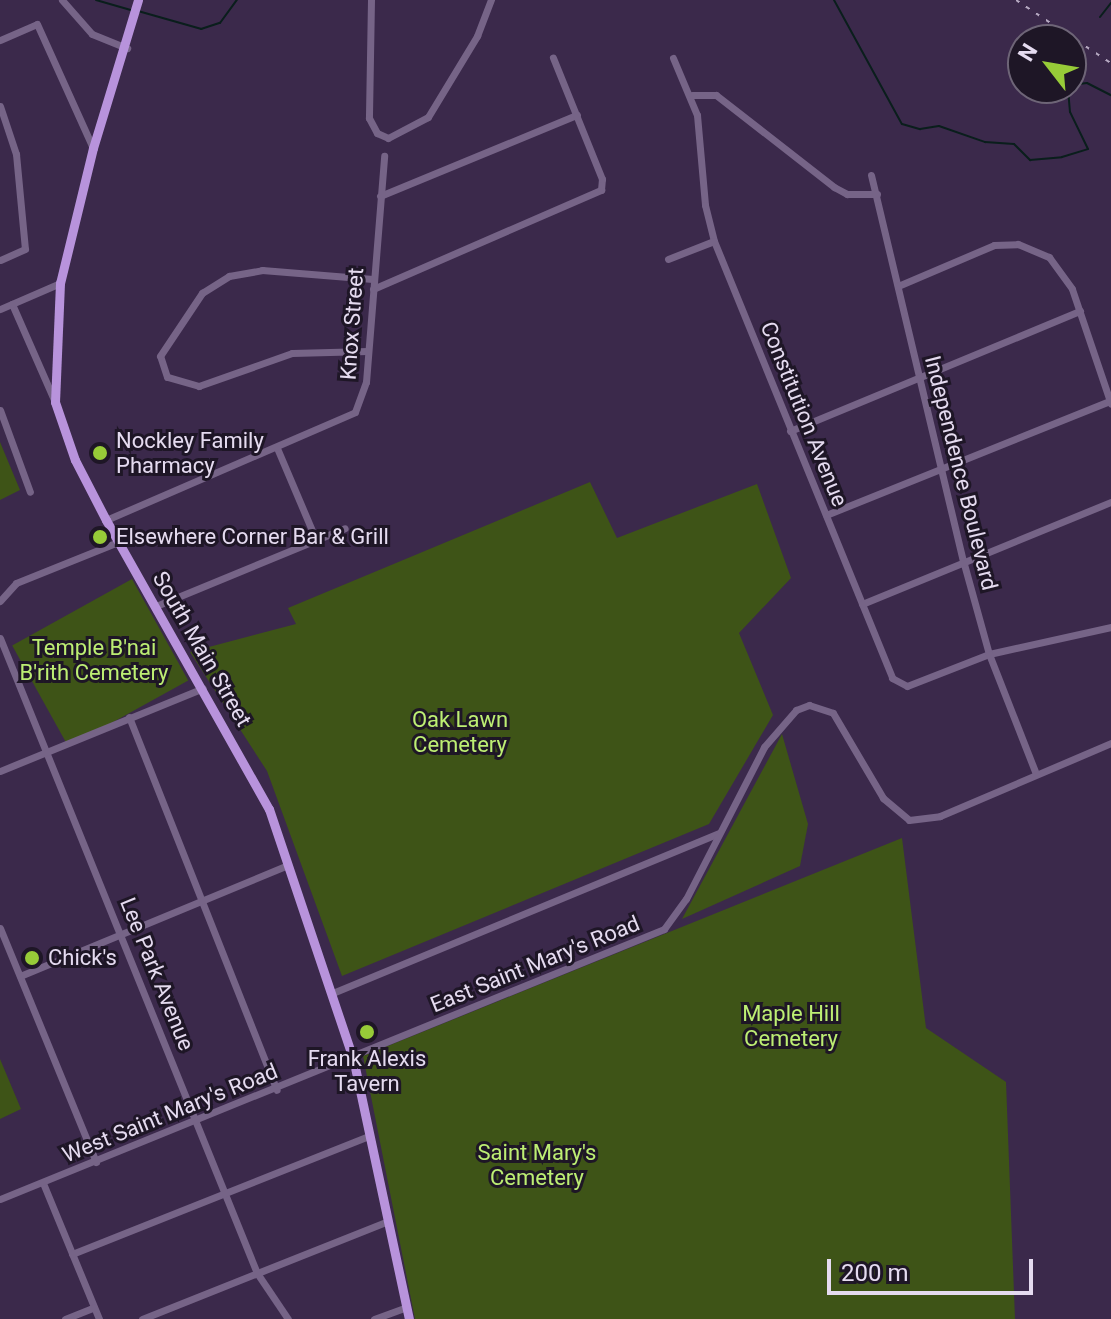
<!DOCTYPE html>
<style>
body{margin:0}
#map{position:relative;width:1111px;height:1319px;overflow:hidden;background:#3b294b;font-family:Roboto,sans-serif}
div>[style]{position:absolute}
[style*='--x']{left:calc(var(--x)*1px);top:calc(var(--y)*1px);width:calc(var(--w)*1px);rotate:calc(var(--a)*1deg)}
.green>*{inset:0;background:#3e5417;transform-origin:0 0}
.stream>*{height:2px;margin:-1px;padding:0 1px;transform-origin:1px;border-radius:1px;background:#0a1e1c}
.minor>*{height:7px;margin:-3.5px;padding:0 3.5px;transform-origin:3.5px;border-radius:3.5px;background:#766487}
.major>*{height:9px;margin:-4.5px;padding:0 4.5px;transform-origin:4.5px;border-radius:4.5px;background:#b893dc}
.rail>*{height:2px;margin-top:-1px;transform-origin:0;background:repeating-linear-gradient(90deg,#b5a8c1 0 4px,transparent 0 12px)}
.dots>*{width:22px;height:22px;translate:-50% -50%;box-sizing:border-box;border:4px solid #1e1626;border-radius:50%}
span{translate:-50% -50%;white-space:nowrap;text-align:center;line-height:1.15;-webkit-text-stroke:6px #1e1626;paint-order:stroke}
.street-label{font-size:22px;color:#e5dbf0}
.poi-label{font-size:22px;color:#e5dbf0}
.left{translate:0 -50%;text-align:left}
.park-label{font-size:22px;color:#bdee73}
.north{position:absolute;left:1007px;top:24px;width:80px;height:80px;box-sizing:border-box;background:#1e1626;border:2px solid #6e6577;border-radius:50%;rotate:301deg;font-size:22px;font-weight:700;line-height:32px;text-align:center;color:#e5dbf0}
.north::after{content:'';display:block;margin:auto;width:28px;height:36px;background:#97cb38;clip-path:polygon(50% 0,100% 100%,50% 72%,0 100%)}
.scale{position:absolute;left:827px;top:1259px;width:206px;height:36px;box-sizing:border-box;border:4px solid #e5dbf0;border-top:0;padding-left:10px;font-size:24px;line-height:28px;white-space:nowrap;color:#e5dbf0;-webkit-text-stroke:6px #1e1626;paint-order:stroke}
</style>
<div id="map">
<div class="green">
<div style="clip-path:polygon(0 442px,20px 490px,0 500px)"></div>
<div style="clip-path:polygon(590px 482px,617px 538px,757px 484px,791px 578px,739px 633px,773px 715px,709px 824px,342px 976px,267px 771px,190px 652px,296px 624px,288px 608px)"></div>
<div style="left:132px;top:579px;width:116px;height:137px;rotate:61deg"></div>
<div style="clip-path:polygon(782px 734px,808px 824px,800px 866px,682px 919px)"></div>
<div style="clip-path:polygon(902px 838px,926px 1028px,1006px 1082px,1015px 1319px,415px 1319px,363px 1056px)"></div>
<div style="clip-path:polygon(0 1059px,21px 1109px,0 1119px)"></div>
</div>
<div class="stream">
<div style="--x:96;--y:0;--w:37;--a:16"></div>
<div style="--x:834;--y:0;--w:141;--a:61.3"></div>
<div style="--x:902;--y:124;--w:19;--a:16"></div>
<div style="--x:920;--y:129;--w:19;--a:-9"></div>
<div style="--x:939;--y:126;--w:49;--a:19.2"></div>
<div style="--x:985;--y:142;--w:29;--a:4"></div>
<div style="--x:1014;--y:144;--w:23;--a:45"></div>
<div style="--x:1030;--y:160;--w:32;--a:-5"></div>
<div style="--x:1062;--y:157;--w:27;--a:-17"></div>
<div style="--x:1088;--y:149;--w:41;--a:-115.9"></div>
<div style="--x:1070;--y:112;--w:24;--a:-95"></div>
<div style="--x:138;--y:11;--w:66;--a:15.9"></div>
<div style="--x:201;--y:29;--w:20;--a:-18"></div>
<div style="--x:220;--y:23;--w:29;--a:-54"></div>
<div style="--x:1100;--y:17;--w:18;--a:-52"></div>
<div style="--x:1071;--y:85;--w:16;--a:-7"></div>
<div style="--x:1087;--y:83;--w:27;--a:27"></div>
</div>
<div class="minor">
<div style="--x:62;--y:0;--w:45;--a:48.6"></div>
<div style="--x:92;--y:34;--w:38;--a:22"></div>
<div style="--x:371;--y:0;--w:118;--a:91"></div>
<div style="--x:369;--y:118;--w:17;--a:62"></div>
<div style="--x:377;--y:133;--w:12;--a:24"></div>
<div style="--x:388;--y:138;--w:45;--a:-27.7"></div>
<div style="--x:428;--y:117;--w:95;--a:-58.8"></div>
<div style="--x:477;--y:36;--w:39;--a:-69"></div>
<div style="--x:0;--y:40;--w:40;--a:-23.4"></div>
<div style="--x:37;--y:24;--w:136;--a:65.7"></div>
<div style="--x:673;--y:58;--w:62;--a:67.2"></div>
<div style="--x:697;--y:115;--w:90;--a:84.9"></div>
<div style="--x:705;--y:205;--w:37;--a:76"></div>
<div style="--x:714;--y:241;--w:472;--a:67.8"></div>
<div style="--x:892;--y:678;--w:17;--a:28"></div>
<div style="--x:907;--y:686;--w:88;--a:-21.3"></div>
<div style="--x:989;--y:654;--w:125;--a:-12.5"></div>
<div style="--x:692;--y:95;--w:24;--a:0"></div>
<div style="--x:716;--y:95;--w:150;--a:37.9"></div>
<div style="--x:834;--y:187;--w:15;--a:28"></div>
<div style="--x:847;--y:194;--w:30;--a:0"></div>
<div style="--x:0;--y:106;--w:51;--a:71.6"></div>
<div style="--x:16;--y:154;--w:95;--a:84.6"></div>
<div style="--x:25;--y:249;--w:27;--a:156"></div>
<div style="--x:871;--y:175;--w:400;--a:76.6"></div>
<div style="--x:964;--y:564;--w:93;--a:74.5"></div>
<div style="--x:989;--y:654;--w:129;--a:68.6"></div>
<div style="--x:380;--y:196;--w:213;--a:-22.4"></div>
<div style="--x:668;--y:259;--w:49;--a:-21.4"></div>
<div style="--x:898;--y:286;--w:104;--a:-23.1"></div>
<div style="--x:994;--y:245;--w:24;--a:-2"></div>
<div style="--x:1018;--y:244;--w:34;--a:23"></div>
<div style="--x:1049;--y:257;--w:39;--a:54"></div>
<div style="--x:1072;--y:289;--w:121;--a:71.3"></div>
<div style="--x:373;--y:289;--w:249;--a:-23.5"></div>
<div style="--x:601;--y:190;--w:11;--a:-85"></div>
<div style="--x:602;--y:179;--w:131;--a:-112"></div>
<div style="--x:12;--y:304;--w:107;--a:66.3"></div>
<div style="--x:0;--y:309;--w:65;--a:-23.4"></div>
<div style="--x:368;--y:351;--w:76;--a:178.5"></div>
<div style="--x:292;--y:353;--w:99;--a:160.5"></div>
<div style="--x:199;--y:386;--w:33;--a:-164"></div>
<div style="--x:167;--y:377;--w:22;--a:-108"></div>
<div style="--x:160;--y:356;--w:76;--a:-56.3"></div>
<div style="--x:202;--y:293;--w:32;--a:-32"></div>
<div style="--x:229;--y:276;--w:34;--a:-10"></div>
<div style="--x:262;--y:270;--w:111;--a:4.6"></div>
<div style="--x:0;--y:410;--w:87;--a:69.9"></div>
<div style="--x:790;--y:431;--w:314;--a:-22.5"></div>
<div style="--x:277;--y:448;--w:100;--a:67"></div>
<div style="--x:826;--y:515;--w:306;--a:-21.9"></div>
<div style="--x:106;--y:520;--w:271;--a:-23.4"></div>
<div style="--x:355;--y:412;--w:32;--a:-70"></div>
<div style="--x:366;--y:382;--w:227;--a:-85.4"></div>
<div style="--x:0;--y:601;--w:24;--a:-48"></div>
<div style="--x:16;--y:583;--w:110;--a:-21.9"></div>
<div style="--x:862;--y:604;--w:269;--a:-22.3"></div>
<div style="--x:156;--y:606;--w:204;--a:-22.4"></div>
<div style="--x:0;--y:638;--w:685;--a:67.97"></div>
<div style="--x:257;--y:1273;--w:55;--a:56"></div>
<div style="--x:129;--y:717;--w:401;--a:68.4"></div>
<div style="--x:0;--y:771;--w:219;--a:-22.2"></div>
<div style="--x:0;--y:928;--w:253;--a:67.7"></div>
<div style="--x:20;--y:976;--w:290;--a:-22.5"></div>
<div style="--x:335;--y:992;--w:415;--a:-22.5"></div>
<div style="--x:43;--y:1183;--w:147;--a:67.6"></div>
<div style="--x:0;--y:1199;--w:717;--a:-22.13"></div>
<div style="--x:664;--y:929;--w:37;--a:-54"></div>
<div style="--x:686;--y:899;--w:171;--a:-62.8"></div>
<div style="--x:764;--y:747;--w:49;--a:-49.1"></div>
<div style="--x:796;--y:710;--w:14;--a:-21"></div>
<div style="--x:809;--y:705;--w:25;--a:18"></div>
<div style="--x:833;--y:713;--w:99;--a:59.5"></div>
<div style="--x:883;--y:798;--w:34;--a:40"></div>
<div style="--x:909;--y:820;--w:31;--a:-7"></div>
<div style="--x:940;--y:816;--w:186;--a:-23.1"></div>
<div style="--x:72;--y:1254;--w:320;--a:-21.7"></div>
<div style="--x:65;--y:1319;--w:31;--a:-22"></div>
<div style="--x:142;--y:1319;--w:265;--a:-21.7"></div>
<div style="--x:374;--y:1319;--w:35;--a:-20"></div>
</div>
<div class="major">
<div style="--x:138;--y:0;--w:155;--a:106.9"></div>
<div style="--x:93;--y:148;--w:139;--a:103.7"></div>
<div style="--x:60;--y:283;--w:119;--a:92.4"></div>
<div style="--x:55;--y:402;--w:61;--a:71"></div>
<div style="--x:75;--y:460;--w:68;--a:62.7"></div>
<div style="--x:106;--y:520;--w:332;--a:60.6"></div>
<div style="--x:269;--y:809;--w:263;--a:71.4"></div>
<div style="--x:353;--y:1058;--w:267;--a:77.9"></div>
</div>
<div class="rail">
<div style="--x:1016;--y:0;--w:114;--a:33.6"></div>
</div>
<div class="dots">
<div style="left:100px;top:453px;background:#97cb38"></div>
<div style="left:100px;top:537px;background:#97cb38"></div>
<div style="left:32px;top:958px;background:#97cb38"></div>
<div style="left:367px;top:1032px;background:#97cb38"></div>
</div>
<div class="street-label">
<span style="left:352px;top:324px;rotate:-86deg">Knox Street</span>
<span style="left:804px;top:414px;rotate:68deg">Constitution Avenue</span>
<span style="left:961px;top:473px;rotate:76deg">Independence Boulevard</span>
<span style="left:202px;top:649px;rotate:60deg">South Main Street</span>
<span style="left:535px;top:964px;rotate:-22deg">East Saint Mary's Road</span>
<span style="left:157px;top:974px;rotate:68deg">Lee Park Avenue</span>
<span style="left:170px;top:1113px;rotate:-22deg">West Saint Mary's Road</span>
</div>
<div class="poi-label">
<span class="left" style="left:116px;top:453px">Nockley Family<br>Pharmacy</span>
<span class="left" style="left:116px;top:537px">Elsewhere Corner Bar &amp; Grill</span>
<span class="left" style="left:48px;top:958px">Chick's</span>
<span style="left:367px;top:1071px">Frank Alexis<br>Tavern</span>
</div>
<div class="park-label">
<span style="left:94px;top:660px">Temple B'nai<br>B'rith Cemetery</span>
<span style="left:460px;top:732px">Oak Lawn<br>Cemetery</span>
<span style="left:791px;top:1026px">Maple Hill<br>Cemetery</span>
<span style="left:537px;top:1165px">Saint Mary's<br>Cemetery</span>
</div>
<div class="north">N</div>
<div class="scale">200 m</div>
</div>
